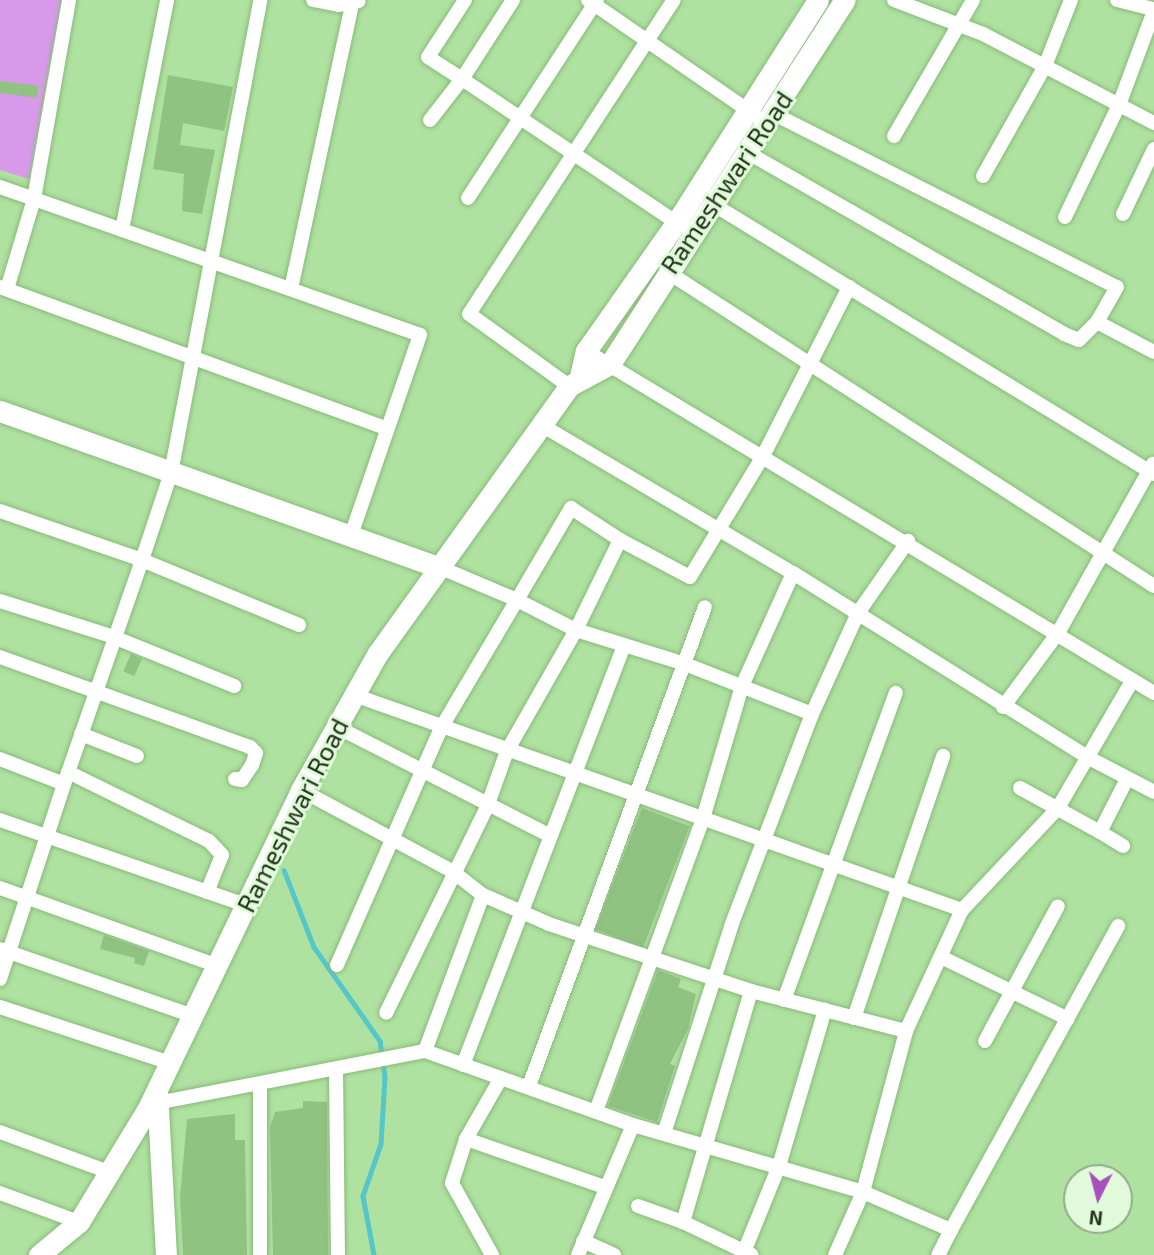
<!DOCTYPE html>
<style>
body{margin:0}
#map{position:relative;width:1154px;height:1255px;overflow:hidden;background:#afe2a0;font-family:"Exo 2",sans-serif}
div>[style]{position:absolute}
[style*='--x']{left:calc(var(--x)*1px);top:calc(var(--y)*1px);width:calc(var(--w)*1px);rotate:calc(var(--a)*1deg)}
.green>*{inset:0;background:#d999eb}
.stream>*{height:4.5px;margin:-2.25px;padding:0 2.25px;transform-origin:2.25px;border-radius:2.25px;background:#55c6ca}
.building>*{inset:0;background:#90c281;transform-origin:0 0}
.roads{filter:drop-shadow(0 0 2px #88ba7a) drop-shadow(0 0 2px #88ba7a)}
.street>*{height:14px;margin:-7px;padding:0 7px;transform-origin:7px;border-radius:7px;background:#fff}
.secondary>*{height:21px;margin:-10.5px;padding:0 10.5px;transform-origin:10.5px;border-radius:10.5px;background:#fff}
span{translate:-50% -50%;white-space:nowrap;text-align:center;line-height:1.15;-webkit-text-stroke:6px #e1fbda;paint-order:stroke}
.street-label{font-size:26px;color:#20341a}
.north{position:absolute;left:1063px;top:1164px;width:70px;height:70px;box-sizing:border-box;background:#e1fbda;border:2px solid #94ab8d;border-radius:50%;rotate:186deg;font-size:19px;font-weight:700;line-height:28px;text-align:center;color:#20341a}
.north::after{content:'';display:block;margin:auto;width:24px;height:32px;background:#a751be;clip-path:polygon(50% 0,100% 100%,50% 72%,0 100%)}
</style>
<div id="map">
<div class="green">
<div style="clip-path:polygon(0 0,62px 0,29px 179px,0 170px)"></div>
</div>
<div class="stream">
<div style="--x:284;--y:870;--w:83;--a:68.7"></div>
<div style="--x:314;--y:947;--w:115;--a:54.9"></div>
<div style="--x:380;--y:1041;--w:36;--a:82"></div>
<div style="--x:385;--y:1077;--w:67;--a:93.4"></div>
<div style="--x:381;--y:1144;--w:55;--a:109.1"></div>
<div style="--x:363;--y:1196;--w:60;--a:79.4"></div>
</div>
<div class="building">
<div style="clip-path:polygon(168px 75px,233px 87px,224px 131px,183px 123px,180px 145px,215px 150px,202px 214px,182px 211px,184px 174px,153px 169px)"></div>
<div style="left:0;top:81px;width:39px;height:12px;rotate:7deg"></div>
<div style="left:131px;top:654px;width:12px;height:19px;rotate:24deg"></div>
<div style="left:642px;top:808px;width:51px;height:130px;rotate:21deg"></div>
<div style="clip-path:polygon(104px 935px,149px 951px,144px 966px,134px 963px,135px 958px,100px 949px)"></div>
<div style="clip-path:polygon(658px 970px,681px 979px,678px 987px,696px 994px,688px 1029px,670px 1064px,675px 1066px,657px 1122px,608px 1106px)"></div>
<div style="clip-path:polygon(303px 1101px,327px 1102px,328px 1255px,273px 1255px,270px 1127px,275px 1112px,303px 1108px)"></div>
<div style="clip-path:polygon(235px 1114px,235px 1140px,245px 1140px,247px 1255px,183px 1255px,180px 1198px,187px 1119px)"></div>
</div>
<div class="roads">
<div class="street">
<div style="--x:313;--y:0;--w:26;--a:11"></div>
<div style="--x:339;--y:5;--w:20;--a:-11"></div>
<div style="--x:513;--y:0;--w:94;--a:122.8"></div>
<div style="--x:462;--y:79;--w:265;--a:33.8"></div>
<div style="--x:588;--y:0;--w:203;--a:34.6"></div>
<div style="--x:894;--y:0;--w:95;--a:20.9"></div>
<div style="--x:983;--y:34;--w:193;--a:27.5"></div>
<div style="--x:1117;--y:0;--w:38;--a:14"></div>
<div style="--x:772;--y:113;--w:386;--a:26.8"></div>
<div style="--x:1117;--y:287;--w:40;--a:119.7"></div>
<div style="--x:1097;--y:322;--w:64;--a:27.8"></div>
<div style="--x:430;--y:120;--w:52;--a:-52"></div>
<div style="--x:462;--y:79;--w:40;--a:-147.1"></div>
<div style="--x:428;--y:57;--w:68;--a:-57"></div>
<div style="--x:894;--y:136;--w:157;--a:-59.8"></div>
<div style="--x:745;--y:151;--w:368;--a:29.8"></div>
<div style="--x:1064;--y:334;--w:16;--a:22"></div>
<div style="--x:1079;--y:340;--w:25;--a:-45"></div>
<div style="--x:983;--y:176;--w:126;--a:-60.6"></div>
<div style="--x:1045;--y:66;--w:71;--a:-68.5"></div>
<div style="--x:0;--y:187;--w:445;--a:19.4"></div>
<div style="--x:420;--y:335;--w:212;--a:109"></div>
<div style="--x:468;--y:198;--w:236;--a:-56.9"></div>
<div style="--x:711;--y:203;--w:519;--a:31.46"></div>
<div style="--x:1123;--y:214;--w:72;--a:-64.5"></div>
<div style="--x:1065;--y:217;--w:124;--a:-64.3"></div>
<div style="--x:1119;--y:105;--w:100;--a:-69.6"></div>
<div style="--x:122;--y:230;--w:234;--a:-78.9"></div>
<div style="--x:666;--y:271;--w:581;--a:32.84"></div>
<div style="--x:0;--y:287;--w:412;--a:20.1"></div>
<div style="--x:7;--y:289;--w:94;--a:-73.3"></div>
<div style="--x:34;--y:199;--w:202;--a:-80"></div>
<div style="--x:291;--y:289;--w:291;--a:-77.9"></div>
<div style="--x:586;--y:351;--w:663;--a:31.05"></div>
<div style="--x:569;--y:386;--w:123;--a:-144.2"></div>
<div style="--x:469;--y:314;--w:375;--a:-56.9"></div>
<div style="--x:543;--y:426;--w:290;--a:30.5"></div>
<div style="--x:793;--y:573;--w:349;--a:32"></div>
<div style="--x:1089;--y:758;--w:73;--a:27.6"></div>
<div style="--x:0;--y:511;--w:150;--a:19"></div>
<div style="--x:142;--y:560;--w:170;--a:22.5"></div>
<div style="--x:620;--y:540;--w:79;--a:27.9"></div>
<div style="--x:690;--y:577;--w:141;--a:-58.9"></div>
<div style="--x:763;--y:456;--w:190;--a:-63"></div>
<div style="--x:439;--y:567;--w:85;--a:22.9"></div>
<div style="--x:517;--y:600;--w:107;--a:-59.6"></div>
<div style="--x:571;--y:508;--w:59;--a:33.1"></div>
<div style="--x:620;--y:540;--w:100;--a:116.1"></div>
<div style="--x:576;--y:630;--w:114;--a:17.3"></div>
<div style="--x:685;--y:664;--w:136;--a:21.5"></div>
<div style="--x:812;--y:714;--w:225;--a:110.9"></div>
<div style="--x:732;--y:924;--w:220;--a:108"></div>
<div style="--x:0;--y:601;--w:116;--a:17.5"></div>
<div style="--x:111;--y:636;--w:133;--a:22.1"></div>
<div style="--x:0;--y:657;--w:266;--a:19.8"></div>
<div style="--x:250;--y:747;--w:8;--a:45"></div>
<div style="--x:256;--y:753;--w:13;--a:108"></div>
<div style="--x:252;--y:765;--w:18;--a:124"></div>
<div style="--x:242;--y:780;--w:7;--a:-172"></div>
<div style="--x:354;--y:695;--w:645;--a:19.47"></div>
<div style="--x:1003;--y:707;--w:92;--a:-53.4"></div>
<div style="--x:1058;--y:633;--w:194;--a:-60.7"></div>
<div style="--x:812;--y:714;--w:111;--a:-65.5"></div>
<div style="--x:858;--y:613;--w:88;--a:-55.2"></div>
<div style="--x:335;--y:726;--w:242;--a:27"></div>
<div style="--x:81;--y:734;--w:60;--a:21.4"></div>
<div style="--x:0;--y:759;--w:69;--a:21.3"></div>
<div style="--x:64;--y:784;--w:237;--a:-70.8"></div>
<div style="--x:142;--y:560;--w:92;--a:-71.6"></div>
<div style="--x:171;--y:473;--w:481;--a:-79.3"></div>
<div style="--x:68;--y:772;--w:157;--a:26.1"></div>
<div style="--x:209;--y:841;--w:19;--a:47"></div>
<div style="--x:222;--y:855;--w:40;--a:112"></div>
<div style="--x:1020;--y:788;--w:91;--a:28.8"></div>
<div style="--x:1100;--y:832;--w:59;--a:-63"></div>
<div style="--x:301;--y:790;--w:171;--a:28.2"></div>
<div style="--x:452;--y:871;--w:39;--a:38"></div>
<div style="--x:483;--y:895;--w:72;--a:23.7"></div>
<div style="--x:549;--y:924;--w:213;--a:18.3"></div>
<div style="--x:751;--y:991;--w:160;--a:14.5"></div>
<div style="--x:0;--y:820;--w:260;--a:19.1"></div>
<div style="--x:1100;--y:832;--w:27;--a:31"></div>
<div style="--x:0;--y:888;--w:232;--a:19.7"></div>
<div style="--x:0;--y:949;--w:205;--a:19.1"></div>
<div style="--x:941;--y:957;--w:141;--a:26"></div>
<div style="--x:337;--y:965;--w:259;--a:-66.3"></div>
<div style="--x:441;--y:728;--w:149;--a:-59.3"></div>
<div style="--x:517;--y:600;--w:66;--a:27"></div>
<div style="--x:576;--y:630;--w:139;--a:119.7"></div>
<div style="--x:507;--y:751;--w:59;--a:109.7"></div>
<div style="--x:487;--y:807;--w:229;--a:116.1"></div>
<div style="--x:0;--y:979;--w:205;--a:-71.8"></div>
<div style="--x:751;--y:991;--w:241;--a:106.4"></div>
<div style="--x:683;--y:1222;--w:76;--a:25.6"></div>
<div style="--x:784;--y:1000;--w:327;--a:-70"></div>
<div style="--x:0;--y:1007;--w:179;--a:18.2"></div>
<div style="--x:854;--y:1018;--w:277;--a:-71.2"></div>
<div style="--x:985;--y:1041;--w:153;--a:-61.6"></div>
<div style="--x:425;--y:1051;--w:166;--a:-69.6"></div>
<div style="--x:463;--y:1065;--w:449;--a:-69"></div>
<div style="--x:336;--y:1069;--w:186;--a:89.4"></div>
<div style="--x:260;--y:1084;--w:171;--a:90"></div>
<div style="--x:529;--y:1086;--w:510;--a:-69.83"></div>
<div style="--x:162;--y:1102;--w:268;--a:-11"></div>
<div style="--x:425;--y:1051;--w:221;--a:19.6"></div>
<div style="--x:633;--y:1125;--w:240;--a:16.2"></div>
<div style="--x:863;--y:1192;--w:96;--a:23.4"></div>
<div style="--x:951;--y:1230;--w:28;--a:117"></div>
<div style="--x:596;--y:1111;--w:308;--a:-69.9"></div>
<div style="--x:702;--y:822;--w:142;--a:-73.6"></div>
<div style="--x:742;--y:686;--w:124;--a:-65.7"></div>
<div style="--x:0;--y:1132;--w:116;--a:20.2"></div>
<div style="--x:466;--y:1139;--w:147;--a:19.1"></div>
<div style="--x:0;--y:1193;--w:84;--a:20.2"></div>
<div style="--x:638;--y:1206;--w:48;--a:19.6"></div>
<div style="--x:951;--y:1230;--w:347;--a:-61.2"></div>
<div style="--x:583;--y:1241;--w:34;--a:24"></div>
<div style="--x:744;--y:1252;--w:93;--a:-67.9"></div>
<div style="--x:779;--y:1166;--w:163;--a:-73.6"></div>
<div style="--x:492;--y:1255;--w:82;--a:-119.1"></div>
<div style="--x:452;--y:1183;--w:46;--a:-72.3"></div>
<div style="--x:466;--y:1139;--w:70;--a:-60.2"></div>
<div style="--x:578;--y:1255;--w:141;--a:-67.1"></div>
<div style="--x:835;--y:1255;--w:69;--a:-66"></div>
<div style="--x:863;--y:1192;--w:167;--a:-75"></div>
<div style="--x:906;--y:1031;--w:133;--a:-65.2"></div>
<div style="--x:962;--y:910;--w:140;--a:-46.7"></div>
<div style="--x:1058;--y:808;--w:147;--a:-59.8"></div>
</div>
<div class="secondary">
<div style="--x:580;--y:376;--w:26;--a:-77"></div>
<div style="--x:586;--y:351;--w:156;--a:-54.9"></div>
<div style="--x:676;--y:223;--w:264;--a:-57.5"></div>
<div style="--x:0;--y:411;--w:466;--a:19.6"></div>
<div style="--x:157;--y:1090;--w:165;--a:86.9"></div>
<div style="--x:39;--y:1255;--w:52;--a:-39.5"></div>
<div style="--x:79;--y:1222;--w:133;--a:-58.8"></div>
<div style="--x:148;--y:1108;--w:353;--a:-64.3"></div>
<div style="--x:301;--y:790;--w:157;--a:-60.7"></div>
<div style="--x:378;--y:653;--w:328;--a:-54.4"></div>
<div style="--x:569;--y:386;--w:47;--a:-28.2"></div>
<div style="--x:610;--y:364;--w:433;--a:-57.2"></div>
</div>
</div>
<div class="street-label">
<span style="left:726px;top:182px;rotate:-56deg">Rameshwari Road</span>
<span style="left:292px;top:815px;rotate:-63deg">Rameshwari Road</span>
</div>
<div class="north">N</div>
</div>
